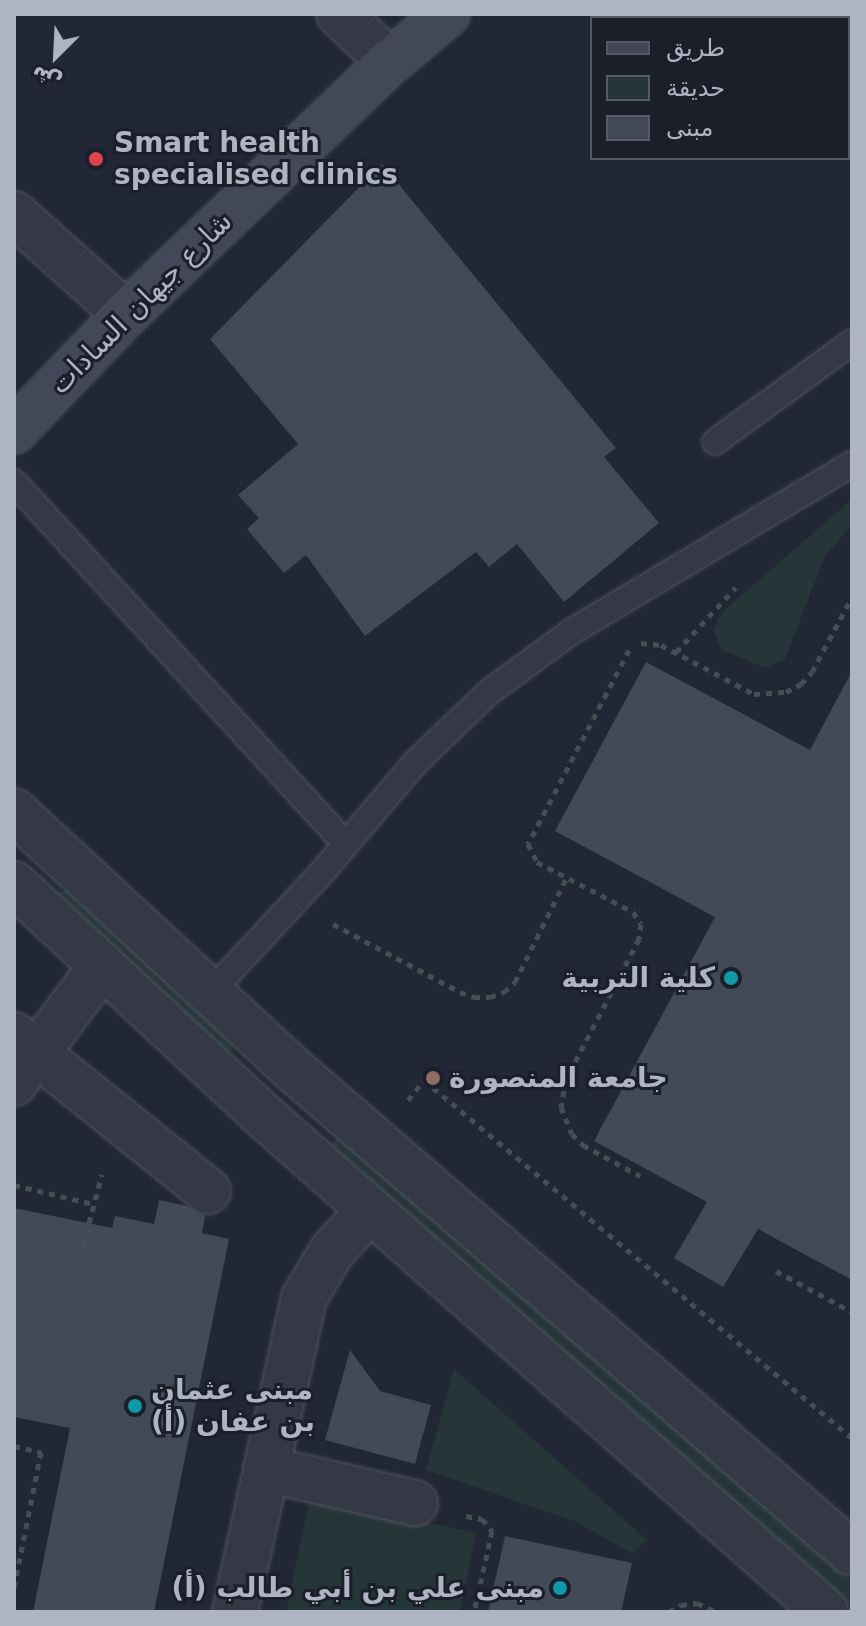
<!DOCTYPE html>
<meta charset="utf-8">
<style>
body{margin:0}
#map{position:relative;width:866px;height:1626px;overflow:hidden;background:#212734;font-family:"DejaVu Sans",Vazirmatn,sans-serif}
div>[style]{position:absolute}
[style*='--x']{left:calc(var(--x)*1px);top:calc(var(--y)*1px);width:calc(var(--w)*1px);rotate:calc(var(--a)*1deg)}
.green>*{inset:0;background:#263538}
.building>*{inset:0;background:#424a58}
.path>*{height:5px;margin-top:-2.5px;transform-origin:0;background:repeating-linear-gradient(90deg,#425054 0 6px,transparent 0 12px)}
.roads{filter:drop-shadow(0 0 2px #4e5460) drop-shadow(0 0 2px #4e5460)}
.lane>*{height:24px;margin:-12px;padding:0 12px;transform-origin:12px;border-radius:12px;background:#343945}
.street>*{height:44px;margin:-22px;padding:0 22px;transform-origin:22px;border-radius:22px;background:#343945}
.secondary>*{height:44px;margin:-22px;padding:0 22px;transform-origin:22px;border-radius:22px;background:#424857}
.dots>*{width:22px;height:22px;translate:-50% -50%;box-sizing:border-box;border:4px solid #1a1f29;border-radius:50%}
span{translate:-50% -50%;white-space:nowrap;text-align:center;line-height:1.15;-webkit-text-stroke:6px #1a1f29;paint-order:stroke}
.poi-label{font-size:28px;color:#aeb4c2;font-weight:700}
.left{translate:0 -50%;text-align:left}
.right{translate:-100% -50%;text-align:right}
.street-label{font-size:28px;color:#aeb4c2}
.frame{position:absolute;inset:0;border:16px solid #aeb4c2;pointer-events:none}
.legend{position:absolute;left:590px;top:16px;width:260px;height:144px;box-sizing:border-box;background:#1a1f29;border:2px solid #555b66;margin:0;padding:10px 14px;list-style:none;font-size:24px;color:#aeb4c2}
.legend li{display:flex;align-items:center;gap:16px;height:40px}
.legend b{width:40px;border:2px solid #555b66}
.north{position:absolute;left:16px;top:16px;width:80px;height:80px;-webkit-text-stroke:6px #1a1f29;paint-order:stroke;rotate:204deg;font-size:22px;font-weight:700;line-height:32px;text-align:center;color:#aeb4c2}
.north::after{content:'';display:block;margin:auto;width:28px;height:36px;background:#aeb4c2;clip-path:polygon(50% 0,100% 100%,50% 72%,0 100%)}
</style>
<div id="map">
<div class="green">
<div style="clip-path:polygon(852px 499px,852px 526px,825px 556px,785px 659px,765px 668px,722px 650px,713px 630px,722px 612px)"></div>
<div style="clip-path:polygon(68px 890px,234px 1044px,232px 1051px,225px 1055px,56px 896px,58px 892px)"></div>
<div style="clip-path:polygon(339px 1137px,852px 1582px,852px 1605px,334px 1151px,331px 1143px)"></div>
<div style="clip-path:polygon(454px 1369px,647px 1540px,633px 1554px,574px 1521px,426px 1470px)"></div>
<div style="clip-path:polygon(310px 1497px,476px 1533px,460px 1612px,286px 1612px)"></div>
</div>
<div class="building">
<div style="clip-path:polygon(382px 164px,616px 448px,604px 457px,659px 523px,564px 602px,517px 544px,489px 567px,476px 552px,365px 636px,306px 555px,284px 573px,247px 529px,259px 518px,238px 495px,298px 444px,210px 339px)"></div>
<div style="clip-path:polygon(646px 662px,810px 750px,852px 671px,852px 1280px,758px 1229px,723px 1287px,674px 1258px,707px 1202px,594px 1141px,715px 917px,555px 831px)"></div>
<div style="clip-path:polygon(159px 1200px,187px 1206px,205px 1216px,202px 1233px,229px 1239px,154px 1612px,33px 1612px,70px 1428px,14px 1417px,14px 1208px,112px 1228px,115px 1216px,154px 1224px)"></div>
<div style="clip-path:polygon(350px 1350px,380px 1391px,431px 1405px,415px 1464px,325px 1440px)"></div>
<div style="clip-path:polygon(505px 1536px,632px 1563px,621px 1612px,488px 1612px)"></div>
</div>
<div class="path">
<div style="--x:641;--y:643;--w:20;--a:6"></div>
<div style="--x:661;--y:645;--w:105;--a:27.8"></div>
<div style="--x:754;--y:694;--w:32;--a:-4"></div>
<div style="--x:786;--y:692;--w:17;--a:-28"></div>
<div style="--x:801;--y:684;--w:16;--a:-47"></div>
<div style="--x:812;--y:672;--w:85;--a:-61.9"></div>
<div style="--x:629;--y:650;--w:219;--a:117.5"></div>
<div style="--x:528;--y:844;--w:20;--a:63"></div>
<div style="--x:537;--y:862;--w:108;--a:27.5"></div>
<div style="--x:633;--y:912;--w:14;--a:56"></div>
<div style="--x:641;--y:924;--w:15;--a:98"></div>
<div style="--x:639;--y:939;--w:158;--a:117.5"></div>
<div style="--x:566;--y:1079;--w:28;--a:100"></div>
<div style="--x:561;--y:1107;--w:29;--a:68"></div>
<div style="--x:572;--y:1134;--w:16;--a:45"></div>
<div style="--x:583;--y:1145;--w:65;--a:28.5"></div>
<div style="--x:676;--y:652;--w:88;--a:-47.3"></div>
<div style="--x:333;--y:924;--w:144;--a:28.2"></div>
<div style="--x:460;--y:992;--w:15;--a:20"></div>
<div style="--x:474;--y:997;--w:16;--a:0"></div>
<div style="--x:490;--y:997;--w:15;--a:-20"></div>
<div style="--x:504;--y:992;--w:15;--a:-42"></div>
<div style="--x:515;--y:982;--w:117;--a:-63.7"></div>
<div style="--x:408;--y:1100;--w:26;--a:-51"></div>
<div style="--x:424;--y:1080;--w:558;--a:39.91"></div>
<div style="--x:14;--y:1185;--w:81;--a:13.5"></div>
<div style="--x:83;--y:1246;--w:74;--a:-75.2"></div>
<div style="--x:776;--y:1271;--w:86;--a:28.3"></div>
<div style="--x:14;--y:1446;--w:28;--a:13"></div>
<div style="--x:41;--y:1452;--w:139;--a:101.2"></div>
<div style="--x:466;--y:1516;--w:16;--a:11"></div>
<div style="--x:482;--y:1519;--w:16;--a:50"></div>
<div style="--x:492;--y:1531;--w:83;--a:102.5"></div>
<div style="--x:669;--y:1612;--w:14;--a:-30"></div>
<div style="--x:681;--y:1605;--w:16;--a:-7"></div>
<div style="--x:697;--y:1603;--w:21;--a:25"></div>
</div>
<div class="roads">
<div class="lane">
<div style="--x:715;--y:442;--w:170;--a:-36.1"></div>
<div style="--x:14;--y:482;--w:491;--a:47.5"></div>
<div style="--x:211;--y:992;--w:157;--a:-47.1"></div>
<div style="--x:318;--y:877;--w:151;--a:-49.6"></div>
<div style="--x:416;--y:762;--w:101;--a:-43.8"></div>
<div style="--x:489;--y:692;--w:102;--a:-36.2"></div>
<div style="--x:571;--y:632;--w:327;--a:-30.9"></div>
</div>
<div class="street">
<div style="--x:339;--y:14;--w:70;--a:43.3"></div>
<div style="--x:14;--y:214;--w:150;--a:41.8"></div>
<div style="--x:14;--y:811;--w:384;--a:42.8"></div>
<div style="--x:296;--y:1072;--w:735;--a:40.86"></div>
<div style="--x:14;--y:884;--w:333;--a:42.9"></div>
<div style="--x:258;--y:1111;--w:757;--a:41.41"></div>
<div style="--x:14;--y:1035;--w:249;--a:38.8"></div>
<div style="--x:14;--y:1083;--w:146;--a:-53.1"></div>
<div style="--x:266;--y:1469;--w:153;--a:12.9"></div>
<div style="--x:235;--y:1612;--w:321;--a:-77.6"></div>
<div style="--x:304;--y:1298;--w:55;--a:-59.2"></div>
<div style="--x:332;--y:1251;--w:56;--a:-47.2"></div>
</div>
<div class="secondary">
<div style="--x:14;--y:431;--w:162;--a:-46.3"></div>
<div style="--x:126;--y:314;--w:365;--a:-43.7"></div>
<div style="--x:390;--y:62;--w:75;--a:-40.1"></div>
</div>
</div>
<div class="dots">
<div style="left:96px;top:159px;background:#e0444e"></div>
<div style="left:731px;top:978px;background:#0f9aa8"></div>
<div style="left:433px;top:1078px;background:#8d6e63"></div>
<div style="left:135px;top:1406px;background:#0f9aa8"></div>
<div style="left:560px;top:1588px;background:#0f9aa8"></div>
</div>
<div class="poi-label">
<span class="left" style="left:114px;top:159px">Smart health<br>specialised clinics</span>
<span class="right" style="left:715px;top:978px">كلية التربية</span>
<span class="left" style="left:449px;top:1078px">جامعة المنصورة</span>
<span class="left" style="left:151px;top:1406px">مبنى عثمان<br>بن عفان (أ)</span>
<span class="right" style="left:544px;top:1588px">مبنى علي بن أبي طالب (أ)</span>
</div>
<div class="street-label">
<span style="left:141px;top:303px;rotate:-45deg">شارع جيهان السادات</span>
</div>
<div class="frame"></div>
<ul class="legend">
<li><b style="height:10px;background:#424857"></b>طريق</li>
<li><b style="height:22px;background:#263538"></b>حديقة</li>
<li><b style="height:22px;background:#424a58"></b>مبنى</li>
</ul>
<div class="north">ش</div>
</div>
